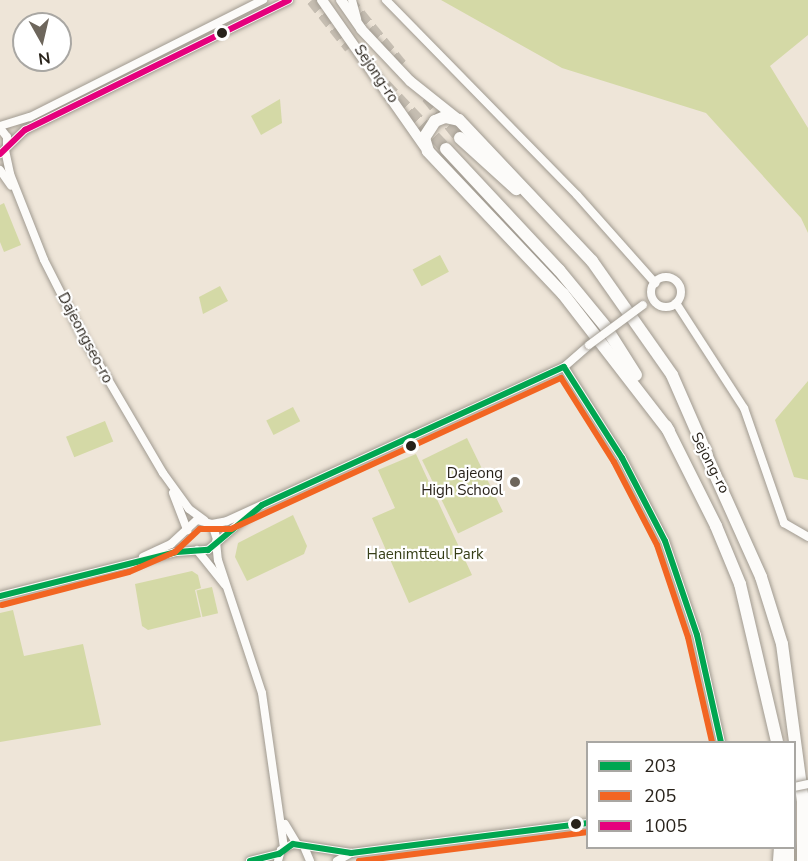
<!DOCTYPE html>
<style>
body{margin:0}
#map{position:relative;width:808px;height:861px;overflow:hidden;background:#eee5d8;font-family:"Nunito Sans",sans-serif}
div>[style]{position:absolute}
[style*='--x']{left:calc(var(--x)*1px);top:calc(var(--y)*1px);width:calc(var(--w)*1px);rotate:calc(var(--a)*1deg)}
.green>*{inset:0;background:#d4d9a6;transform-origin:0 0}
.highway-tunnel>*{height:12px;margin-top:-6px;transform-origin:0;background:repeating-linear-gradient(90deg,#c6beb2 0 12px,transparent 0 18px)}
.roads{filter:drop-shadow(0 0 2px #a09a90) drop-shadow(0 0 2px #a09a90)}
.minor>*{height:8px;margin:-4px;padding:0 4px;transform-origin:4px;border-radius:4px;background:#fcfbf9}
.minor>.ring{margin:-4px;padding:0;box-sizing:content-box;background:none;border:8px solid #fcfbf9;border-radius:50%}
.major>*{height:10px;margin:-5px;padding:0 5px;transform-origin:5px;border-radius:5px;background:#fcfbf9}
.highway>*{height:12px;margin:-6px;padding:0 6px;transform-origin:6px;border-radius:6px;background:#fcfbf9}
.bridges{filter:drop-shadow(0 0 2px #a09a90) drop-shadow(0 0 2px #a09a90)}
.minor-bridge>*{height:8px;margin:-4px;padding:0 4px;transform-origin:4px;border-radius:4px;background:#fcfbf9}
.bus-1>*{height:6px;margin:-3px;padding:0 3px;transform-origin:3px;border-radius:3px;background:#00a651}
.bus-2>*{height:6px;margin:-3px;padding:0 3px;transform-origin:3px;border-radius:3px;background:#f26522}
.bus-3>*{height:6px;margin:-3px;padding:0 3px;transform-origin:3px;border-radius:3px;background:#e5007d}
.dots>*{width:16px;height:16px;translate:-50% -50%;box-sizing:border-box;border:3px solid #fff;border-radius:50%}
span{translate:-50% -50%;white-space:nowrap;text-align:center;line-height:1.15;-webkit-text-stroke:4.5px #fff;paint-order:stroke}
.street-label{font-size:15px;color:#28221a}
.poi-label{font-size:15px;color:#28221a}
.right{translate:-100% -50%;text-align:right}
.park-label{font-size:15px;color:#373f18}
.legend{position:absolute;left:586px;top:741px;width:210px;height:108px;box-sizing:border-box;background:#fff;border:2px solid #a9a7a3;margin:0;padding:8px 10px;list-style:none;font-size:18px;color:#28221a}
.legend li{display:flex;align-items:center;gap:12px;height:30px}
.legend b{width:30px;border:2px solid #a9a7a3}
.north{position:absolute;left:12px;top:12px;width:60px;height:60px;box-sizing:border-box;background:#fff;border:2px solid #a9a7a3;border-radius:50%;rotate:172deg;font-size:16px;font-weight:700;line-height:24px;text-align:center;color:#28221a}
.north::after{content:'';display:block;margin:auto;width:21px;height:27px;background:#6d665c;clip-path:polygon(50% 0,100% 100%,50% 72%,0 100%)}
</style>
<div id="map">
<div class="green">
<div style="clip-path:polygon(441px 0,808px 0,808px 35px,770px 66px,808px 128px,808px 233px,801px 218px,706px 113px,562px 68px)"></div>
<div style="clip-path:polygon(280px 99px,282px 123px,261px 135px,251px 116px)"></div>
<div style="clip-path:polygon(4px 203px,21px 245px,4px 252px,0 242px,0 205px)"></div>
<div style="left:440px;top:255px;width:19px;height:31px;rotate:62deg"></div>
<div style="clip-path:polygon(220px 286px,228px 301px,203px 314px,199px 297px)"></div>
<div style="clip-path:polygon(808px 381px,808px 480px,794px 477px,775px 420px)"></div>
<div style="left:293px;top:407px;width:16px;height:30px;rotate:63deg"></div>
<div style="left:105px;top:421px;width:22px;height:42px;rotate:68deg"></div>
<div style="left:467px;top:438px;width:82px;height:50px;rotate:64deg"></div>
<div style="clip-path:polygon(416px 454px,472px 575px,409px 603px,372px 518px,395px 508px,378px 470px)"></div>
<div style="clip-path:polygon(293px 515px,307px 546px,304px 554px,247px 581px,235px 557px,238px 543px)"></div>
<div style="clip-path:polygon(192px 571px,198px 575px,201px 588px,195px 590px,201px 617px,148px 630px,142px 626px,135px 584px)"></div>
<div style="left:212px;top:587px;width:27px;height:16px;rotate:77deg"></div>
<div style="clip-path:polygon(13px 610px,24px 656px,83px 644px,101px 725px,0 742px,0 613px)"></div>
</div>
<div class="highway-tunnel">
<div style="--x:312;--y:0;--w:61;--a:51.6"></div>
<div style="--x:348;--y:0;--w:87;--a:50.6"></div>
<div style="--x:385;--y:85;--w:88;--a:46.4"></div>
<div style="--x:427;--y:97;--w:53;--a:51.2"></div>
</div>
<div class="roads">
<div class="minor">
<div style="--x:352;--y:0;--w:20;--a:75"></div>
<div style="--x:386;--y:0;--w:273;--a:45.6"></div>
<div style="--x:577;--y:195;--w:118;--a:48.4"></div>
<div style="--x:0;--y:126;--w:31;--a:-17"></div>
<div style="--x:30;--y:117;--w:261;--a:-26.7"></div>
<div style="--x:0;--y:128;--w:11;--a:52"></div>
<div style="--x:7;--y:137;--w:9;--a:90"></div>
<div style="--x:5;--y:150;--w:25;--a:78"></div>
<div style="--x:10;--y:174;--w:92;--a:68.4"></div>
<div style="--x:44;--y:260;--w:84;--a:63.1"></div>
<div style="--x:82;--y:335;--w:160;--a:59.6"></div>
<div style="--x:163;--y:473;--w:44;--a:54.2"></div>
<div style="--x:189;--y:509;--w:19;--a:36"></div>
<div style="--x:0;--y:154;--w:35;--a:-44"></div>
<div style="--x:25;--y:130;--w:294;--a:-26.2"></div>
<div style="--x:0;--y:170;--w:19;--a:55"></div>
<div class="ring" style="left:651px;top:277px;width:22px;height:22px"></div>
<div style="--x:676;--y:303;--w:125;--a:57.1"></div>
<div style="--x:744;--y:408;--w:122;--a:70.8"></div>
<div style="--x:784;--y:523;--w:28;--a:30"></div>
<div style="--x:564;--y:367;--w:108;--a:57.5"></div>
<div style="--x:622;--y:458;--w:93;--a:62.6"></div>
<div style="--x:665;--y:541;--w:99;--a:71.2"></div>
<div style="--x:697;--y:635;--w:110;--a:77.4"></div>
<div style="--x:173;--y:493;--w:40;--a:69"></div>
<div style="--x:212;--y:524;--w:15;--a:-11"></div>
<div style="--x:227;--y:521;--w:371;--a:-24.6"></div>
<div style="--x:564;--y:367;--w:33;--a:-41"></div>
<div style="--x:216;--y:542;--w:18;--a:84"></div>
<div style="--x:218;--y:560;--w:140;--a:71.7"></div>
<div style="--x:262;--y:693;--w:156;--a:81.9"></div>
<div style="--x:197;--y:550;--w:45;--a:51.3"></div>
<div style="--x:143;--y:557;--w:31;--a:-25"></div>
<div style="--x:171;--y:544;--w:35;--a:-43"></div>
<div style="--x:197;--y:520;--w:16;--a:15"></div>
<div style="--x:212;--y:524;--w:16;--a:72"></div>
<div style="--x:0;--y:596;--w:182;--a:-14"></div>
<div style="--x:177;--y:552;--w:31;--a:-4"></div>
<div style="--x:208;--y:550;--w:57;--a:-40.7"></div>
<div style="--x:285;--y:824;--w:23;--a:59"></div>
<div style="--x:305;--y:849;--w:13;--a:67"></div>
<div style="--x:250;--y:861;--w:30;--a:-14"></div>
<div style="--x:278;--y:861;--w:11;--a:-75"></div>
<div style="--x:281;--y:850;--w:13;--a:-27"></div>
<div style="--x:293;--y:844;--w:59;--a:8.8"></div>
<div style="--x:351;--y:853;--w:239;--a:-7.2"></div>
<div style="--x:337;--y:861;--w:16;--a:-30"></div>
</div>
<div class="major">
<div style="--x:322;--y:0;--w:179;--a:55"></div>
<div style="--x:341;--y:0;--w:35;--a:55"></div>
<div style="--x:361;--y:29;--w:71;--a:46.7"></div>
<div style="--x:410;--y:81;--w:63;--a:38.5"></div>
</div>
<div class="highway">
<div style="--x:460;--y:138;--w:76;--a:42.3"></div>
<div style="--x:446;--y:149;--w:166;--a:47"></div>
<div style="--x:559;--y:270;--w:72;--a:50.6"></div>
<div style="--x:605;--y:326;--w:58;--a:57.7"></div>
<div style="--x:666;--y:426;--w:112;--a:63.4"></div>
<div style="--x:716;--y:526;--w:63;--a:67.5"></div>
<div style="--x:740;--y:584;--w:162;--a:76.8"></div>
<div style="--x:669;--y:431;--w:173;--a:-127.7"></div>
<div style="--x:563;--y:294;--w:197;--a:-133.4"></div>
<div style="--x:428;--y:151;--w:14;--a:-107"></div>
<div style="--x:424;--y:138;--w:20;--a:-57"></div>
<div style="--x:435;--y:121;--w:11;--a:-22"></div>
<div style="--x:445;--y:117;--w:14;--a:12"></div>
<div style="--x:459;--y:120;--w:194;--a:46.7"></div>
<div style="--x:592;--y:261;--w:139;--a:54.9"></div>
<div style="--x:672;--y:375;--w:87;--a:66.4"></div>
<div style="--x:704;--y:450;--w:139;--a:65.8"></div>
<div style="--x:761;--y:577;--w:70;--a:72.6"></div>
<div style="--x:782;--y:644;--w:158;--a:82.4"></div>
<div style="--x:803;--y:801;--w:60;--a:90"></div>
<div style="--x:788;--y:848;--w:13;--a:90"></div>
<div style="--x:779;--y:861;--w:13;--a:-86"></div>
</div>
</div>
<div class="bridges">
<div class="minor-bridge">
<div style="--x:589;--y:345;--w:67;--a:-36.5"></div>
<div style="--x:794;--y:787;--w:14;--a:-12"></div>
</div>
</div>
<div class="bus-1">
<div style="--x:0;--y:596;--w:182;--a:-14"></div>
<div style="--x:177;--y:552;--w:31;--a:-4"></div>
<div style="--x:208;--y:550;--w:70;--a:-39.8"></div>
<div style="--x:262;--y:505;--w:332;--a:-24.6"></div>
<div style="--x:564;--y:367;--w:108;--a:57.5"></div>
<div style="--x:622;--y:458;--w:93;--a:62.6"></div>
<div style="--x:665;--y:541;--w:99;--a:71.2"></div>
<div style="--x:697;--y:635;--w:110;--a:77.4"></div>
<div style="--x:250;--y:861;--w:30;--a:-14"></div>
<div style="--x:279;--y:854;--w:17;--a:-36"></div>
<div style="--x:293;--y:844;--w:59;--a:8.8"></div>
<div style="--x:351;--y:853;--w:239;--a:-7.2"></div>
</div>
<div class="bus-2">
<div style="--x:2;--y:605;--w:131;--a:-14.6"></div>
<div style="--x:129;--y:572;--w:50;--a:-23.5"></div>
<div style="--x:175;--y:552;--w:34;--a:-43"></div>
<div style="--x:200;--y:529;--w:31;--a:0"></div>
<div style="--x:231;--y:529;--w:363;--a:-24.6"></div>
<div style="--x:561;--y:378;--w:99;--a:57.8"></div>
<div style="--x:614;--y:462;--w:93;--a:62.6"></div>
<div style="--x:657;--y:545;--w:97;--a:71.4"></div>
<div style="--x:688;--y:637;--w:108;--a:77.1"></div>
<div style="--x:359;--y:861;--w:231;--a:-7.2"></div>
</div>
<div class="bus-3">
<div style="--x:0;--y:154;--w:35;--a:-44"></div>
<div style="--x:25;--y:130;--w:294;--a:-26.2"></div>
</div>
<div class="dots">
<div style="left:222px;top:33px;background:#28221a"></div>
<div style="left:411px;top:446px;background:#28221a"></div>
<div style="left:515px;top:482px;background:#6d665c"></div>
<div style="left:576px;top:824px;background:#28221a"></div>
</div>
<div class="street-label">
<span style="left:376px;top:74px;rotate:56deg">Sejong-ro</span>
<span style="left:85px;top:338px;rotate:62deg">Dajeongseo-ro</span>
<span style="left:710px;top:463px;rotate:63deg">Sejong-ro</span>
</div>
<div class="poi-label">
<span class="right" style="left:503px;top:482px">Dajeong<br>High School</span>
</div>
<div class="park-label">
<span style="left:425px;top:555px">Haenimtteul Park</span>
</div>
<ul class="legend">
<li><b style="height:8px;background:#00a651"></b>203</li>
<li><b style="height:8px;background:#f26522"></b>205</li>
<li><b style="height:8px;background:#e5007d"></b>1005</li>
</ul>
<div class="north">N</div>
</div>
